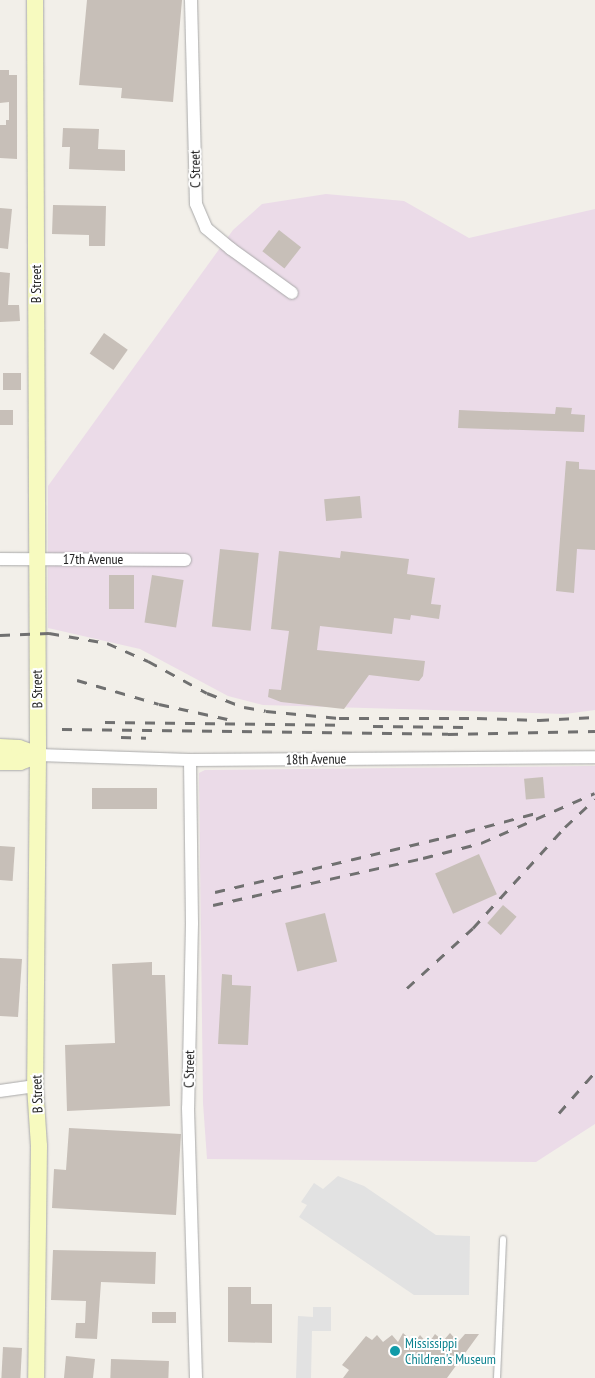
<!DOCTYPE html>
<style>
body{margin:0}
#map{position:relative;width:595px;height:1378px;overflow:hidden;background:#f2efe9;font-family:"PT Sans Narrow",sans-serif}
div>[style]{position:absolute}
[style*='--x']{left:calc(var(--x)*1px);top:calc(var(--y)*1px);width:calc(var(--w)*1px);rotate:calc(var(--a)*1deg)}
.industrial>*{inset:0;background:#ebdbe8}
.parking>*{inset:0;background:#e2e2e2}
.building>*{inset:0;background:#c7bfb8;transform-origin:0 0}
.roads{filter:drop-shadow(0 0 1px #a9a9a9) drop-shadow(0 0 1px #a9a9a9)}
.lane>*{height:6px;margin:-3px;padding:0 3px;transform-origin:3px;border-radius:3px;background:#fff}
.street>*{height:12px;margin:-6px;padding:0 6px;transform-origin:6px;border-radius:6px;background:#fff}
.secondary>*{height:16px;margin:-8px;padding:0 8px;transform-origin:8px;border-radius:8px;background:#f7fabf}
.rail>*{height:3px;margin-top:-1.5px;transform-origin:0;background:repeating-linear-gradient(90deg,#707070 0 10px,transparent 0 20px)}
.dots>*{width:14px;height:14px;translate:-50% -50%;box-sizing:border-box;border:2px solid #fff;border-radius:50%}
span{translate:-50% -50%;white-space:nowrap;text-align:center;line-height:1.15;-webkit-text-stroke:4px #fff;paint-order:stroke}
.street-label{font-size:14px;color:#222}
.culture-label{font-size:14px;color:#0d838f}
.left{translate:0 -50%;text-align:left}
</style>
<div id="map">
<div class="industrial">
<div style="clip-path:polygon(326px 194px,404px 201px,469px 238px,595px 209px,595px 710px,565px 714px,263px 705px,228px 696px,140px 649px,48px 628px,48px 486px,233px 230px,262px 204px)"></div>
<div style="clip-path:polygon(595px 766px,595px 1124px,536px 1162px,207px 1159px,203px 1103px,199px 773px,205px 770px)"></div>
</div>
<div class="parking">
<div style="clip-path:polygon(338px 1176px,364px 1186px,436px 1235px,470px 1236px,469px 1295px,414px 1295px,299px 1217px,307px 1205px,301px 1202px,314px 1183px,323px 1189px)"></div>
<div style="clip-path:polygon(313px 1307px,331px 1307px,331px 1331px,312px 1331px,311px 1378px,296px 1378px,298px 1316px,313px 1317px)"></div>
</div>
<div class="building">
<div style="clip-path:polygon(87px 0,182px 0,173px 102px,121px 98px,122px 88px,79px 85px)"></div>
<div style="clip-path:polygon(0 70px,9px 70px,9px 75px,17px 75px,17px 159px,0 158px,0 125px,6px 125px,6px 120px,9px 120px,9px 102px,0 103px)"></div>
<div style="clip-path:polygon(63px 128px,99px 129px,98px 149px,125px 150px,125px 171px,69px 169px,70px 147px,62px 147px)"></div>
<div style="clip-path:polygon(53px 205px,106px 206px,105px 246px,89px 246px,89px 235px,52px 234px)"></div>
<div style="clip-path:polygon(0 208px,12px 209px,8px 249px,0 248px)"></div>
<div style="left:279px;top:230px;width:28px;height:27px;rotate:38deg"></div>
<div style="clip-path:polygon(0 272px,10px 273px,8px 305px,19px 305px,20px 321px,0 322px)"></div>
<div style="left:104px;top:333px;width:29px;height:25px;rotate:35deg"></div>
<div style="left:3px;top:373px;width:18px;height:17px"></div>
<div style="clip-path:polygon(556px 407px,572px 408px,571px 414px,585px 415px,584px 432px,458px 428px,459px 410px,555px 414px)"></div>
<div style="left:0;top:410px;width:13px;height:15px"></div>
<div style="clip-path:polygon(566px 461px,579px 462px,579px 469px,595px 470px,595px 550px,577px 549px,574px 593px,556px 591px)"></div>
<div style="left:360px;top:496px;width:22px;height:36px;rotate:85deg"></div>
<div style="left:220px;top:549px;width:39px;height:78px;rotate:6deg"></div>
<div style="clip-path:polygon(279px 551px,340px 558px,341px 551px,409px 559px,407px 574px,435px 578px,431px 604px,441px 605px,439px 619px,411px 615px,410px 620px,394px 618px,392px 634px,320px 626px,317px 650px,425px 661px,423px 676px,419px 681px,369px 675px,344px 709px,281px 702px,268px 697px,269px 689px,281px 690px,289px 631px,271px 629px)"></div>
<div style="left:109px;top:575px;width:25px;height:34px"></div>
<div style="left:152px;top:575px;width:32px;height:48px;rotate:9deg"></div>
<div style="left:543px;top:777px;width:21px;height:19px;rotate:85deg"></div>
<div style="left:92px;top:788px;width:65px;height:21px"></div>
<div style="left:0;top:846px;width:15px;height:34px;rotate:4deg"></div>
<div style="left:479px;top:854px;width:44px;height:48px;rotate:66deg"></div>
<div style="left:503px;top:905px;width:18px;height:24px;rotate:41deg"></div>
<div style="left:325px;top:913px;width:50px;height:41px;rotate:76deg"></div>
<div style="clip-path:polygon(0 958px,22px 959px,18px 1017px,0 1016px)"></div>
<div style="clip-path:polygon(152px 962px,152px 975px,165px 975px,170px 1106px,67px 1111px,65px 1045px,115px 1043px,112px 964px)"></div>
<div style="clip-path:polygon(222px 974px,232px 975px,232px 985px,251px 986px,248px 1045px,218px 1044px)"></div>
<div style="clip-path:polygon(69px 1128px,181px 1134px,176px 1215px,52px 1208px,54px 1169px,66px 1170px)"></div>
<div style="clip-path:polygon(53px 1250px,156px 1252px,155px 1284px,101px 1282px,97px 1339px,75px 1338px,76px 1323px,85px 1323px,86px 1301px,51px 1300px)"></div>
<div style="clip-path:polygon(228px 1287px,251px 1287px,251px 1304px,272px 1304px,272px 1343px,228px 1342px)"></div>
<div style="left:152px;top:1312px;width:24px;height:11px"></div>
<div style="clip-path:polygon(403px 1333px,414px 1343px,420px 1335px,428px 1344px,435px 1334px,443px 1341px,450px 1333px,458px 1342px,465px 1334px,479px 1334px,447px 1378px,343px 1378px,349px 1370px,342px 1365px,366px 1336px,372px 1340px,377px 1335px,383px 1342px,392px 1335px,398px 1342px)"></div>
<div style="left:3px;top:1347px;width:19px;height:31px;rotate:3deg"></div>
<div style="clip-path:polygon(66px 1356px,95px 1359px,93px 1378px,64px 1378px)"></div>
<div style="left:111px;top:1359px;width:58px;height:19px;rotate:2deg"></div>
</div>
<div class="roads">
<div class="lane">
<div style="--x:497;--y:1378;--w:139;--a:-87.5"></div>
</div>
<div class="street">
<div style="--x:191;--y:0;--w:204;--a:88.6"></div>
<div style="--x:196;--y:204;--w:26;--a:67"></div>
<div style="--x:206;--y:228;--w:33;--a:40"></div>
<div style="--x:231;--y:249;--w:75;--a:35.8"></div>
<div style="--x:0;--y:559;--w:185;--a:0.3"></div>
<div style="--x:38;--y:755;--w:152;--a:1.9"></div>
<div style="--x:190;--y:760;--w:405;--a:-0.4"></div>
<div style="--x:190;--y:760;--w:163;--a:89.3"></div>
<div style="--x:192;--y:923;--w:185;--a:91.2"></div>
<div style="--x:188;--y:1108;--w:270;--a:88.3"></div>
<div style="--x:0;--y:1091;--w:35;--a:-8"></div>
</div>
<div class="secondary">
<div style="--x:35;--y:0;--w:755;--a:89.77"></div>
<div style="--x:38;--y:755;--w:331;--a:90.5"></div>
<div style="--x:35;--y:1086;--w:60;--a:86.2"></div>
<div style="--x:39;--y:1146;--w:232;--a:90.7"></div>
<div style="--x:0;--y:747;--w:19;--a:3"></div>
<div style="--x:19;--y:748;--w:20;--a:20"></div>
<div style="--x:0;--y:762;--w:20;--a:0"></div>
<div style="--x:20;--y:762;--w:19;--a:-21"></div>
</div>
</div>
<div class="rail">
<div style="--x:0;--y:635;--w:49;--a:-2.3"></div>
<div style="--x:49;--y:633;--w:59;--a:9.8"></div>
<div style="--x:107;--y:643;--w:45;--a:23.7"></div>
<div style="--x:148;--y:661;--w:67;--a:28.5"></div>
<div style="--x:207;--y:693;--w:40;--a:21"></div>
<div style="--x:244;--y:707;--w:22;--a:10"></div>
<div style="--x:266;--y:711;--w:73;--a:5.5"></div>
<div style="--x:339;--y:718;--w:138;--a:0"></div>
<div style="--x:477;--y:718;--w:62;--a:1.8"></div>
<div style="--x:539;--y:720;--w:56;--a:-3.1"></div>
<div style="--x:77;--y:680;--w:85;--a:16.3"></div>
<div style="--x:159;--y:704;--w:70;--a:12.4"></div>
<div style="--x:105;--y:722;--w:235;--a:0.7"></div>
<div style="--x:373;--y:726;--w:95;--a:0.6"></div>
<div style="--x:62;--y:729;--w:386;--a:0.7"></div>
<div style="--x:448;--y:734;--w:147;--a:-1.2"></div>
<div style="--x:121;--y:737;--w:25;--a:2"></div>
<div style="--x:215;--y:892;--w:237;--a:-13.4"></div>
<div style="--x:446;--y:837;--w:97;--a:-14.9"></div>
<div style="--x:213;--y:905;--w:215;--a:-12.6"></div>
<div style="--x:423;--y:858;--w:60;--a:-14.5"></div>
<div style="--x:481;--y:843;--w:124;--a:-23.7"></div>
<div style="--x:407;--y:988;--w:89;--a:-42.3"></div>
<div style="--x:473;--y:928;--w:137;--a:-47.7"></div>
<div style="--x:565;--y:827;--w:41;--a:-43"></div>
<div style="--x:559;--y:1113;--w:55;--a:-48.7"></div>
</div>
<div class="dots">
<div style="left:395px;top:1351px;background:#0f9aa8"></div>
</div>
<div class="street-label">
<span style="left:195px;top:169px;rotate:-91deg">C Street</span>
<span style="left:36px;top:284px;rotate:-90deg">B Street</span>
<span style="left:93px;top:559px">17th Avenue</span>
<span style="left:37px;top:689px;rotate:-91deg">B Street</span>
<span style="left:316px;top:759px;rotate:-1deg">18th Avenue</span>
<span style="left:189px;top:1069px;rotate:-89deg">C Street</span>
<span style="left:37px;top:1094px;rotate:-92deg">B Street</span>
</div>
<div class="culture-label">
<span class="left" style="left:405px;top:1351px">Mississippi<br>Children's Museum</span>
</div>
</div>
